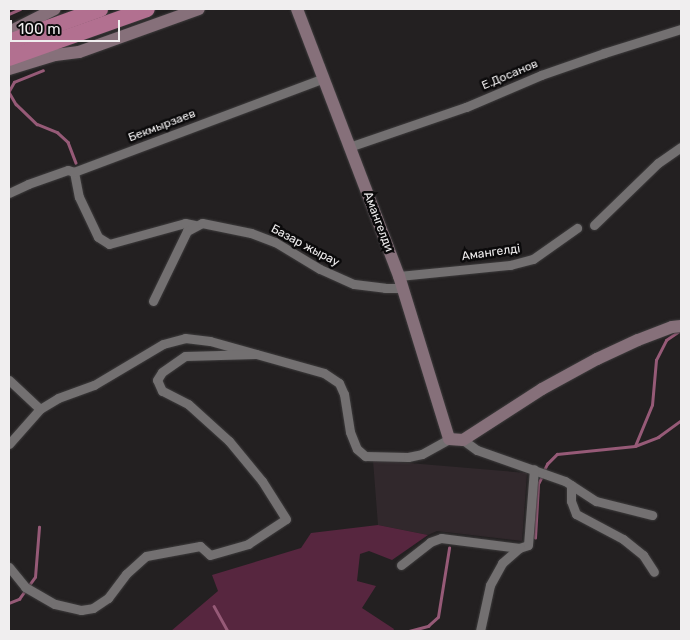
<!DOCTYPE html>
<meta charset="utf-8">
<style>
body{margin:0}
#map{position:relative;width:690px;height:640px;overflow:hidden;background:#232021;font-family:Rubik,sans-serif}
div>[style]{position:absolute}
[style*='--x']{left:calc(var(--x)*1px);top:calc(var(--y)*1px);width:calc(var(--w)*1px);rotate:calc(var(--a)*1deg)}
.built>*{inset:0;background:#31282c}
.green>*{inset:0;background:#57263f}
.stream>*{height:2.5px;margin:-1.25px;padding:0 1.25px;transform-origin:1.25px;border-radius:1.25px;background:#965a77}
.roads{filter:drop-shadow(0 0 1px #3e3c3d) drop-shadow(0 0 1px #3e3c3d)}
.street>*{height:9px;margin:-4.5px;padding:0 4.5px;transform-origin:4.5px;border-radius:4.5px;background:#737071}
.secondary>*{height:12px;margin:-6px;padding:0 6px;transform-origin:6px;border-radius:6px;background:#86707a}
.highway>*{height:16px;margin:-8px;padding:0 8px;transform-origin:8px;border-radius:8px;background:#b27090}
span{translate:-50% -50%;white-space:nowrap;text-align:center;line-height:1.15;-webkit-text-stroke:5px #0b0a0b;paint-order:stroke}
.street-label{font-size:12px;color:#f0eeef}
.frame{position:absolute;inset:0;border:10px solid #f0eeef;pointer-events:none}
.scale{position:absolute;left:10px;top:20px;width:110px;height:22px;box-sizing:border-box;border:2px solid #f0eeef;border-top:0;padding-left:6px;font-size:15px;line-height:18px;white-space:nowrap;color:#f0eeef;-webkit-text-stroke:4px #0b0a0b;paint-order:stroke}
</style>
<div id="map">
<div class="built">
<div style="clip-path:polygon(373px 460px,527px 473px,522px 541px,437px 531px,428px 535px,378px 525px)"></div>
</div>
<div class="green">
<div style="clip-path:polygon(378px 525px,428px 535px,392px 560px,369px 551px,360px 554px,357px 581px,376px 586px,362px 608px,394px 629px,393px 631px,171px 631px,218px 591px,212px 575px,301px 548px,311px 533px)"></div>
</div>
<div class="stream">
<div style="--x:9;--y:14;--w:12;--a:-24"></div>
<div style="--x:9;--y:91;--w:10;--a:-61"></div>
<div style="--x:14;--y:82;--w:31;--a:-22"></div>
<div style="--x:9;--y:92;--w:14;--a:60"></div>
<div style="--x:16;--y:104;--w:29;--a:44"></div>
<div style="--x:37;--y:124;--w:22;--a:22"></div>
<div style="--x:57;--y:132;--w:15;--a:42"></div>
<div style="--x:68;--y:142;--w:22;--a:69"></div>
<div style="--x:635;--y:446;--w:44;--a:-67.5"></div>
<div style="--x:652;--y:405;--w:45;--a:-84.9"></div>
<div style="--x:656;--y:360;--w:22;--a:-63"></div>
<div style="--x:666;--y:340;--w:14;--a:-34"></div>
<div style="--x:544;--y:470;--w:7;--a:-63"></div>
<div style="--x:547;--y:464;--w:14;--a:-45"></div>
<div style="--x:557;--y:454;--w:78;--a:-5.9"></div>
<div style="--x:635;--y:446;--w:25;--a:-21"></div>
<div style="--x:658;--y:437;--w:29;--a:-36"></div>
<div style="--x:535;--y:538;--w:54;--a:-86.8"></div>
<div style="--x:538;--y:484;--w:9;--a:-63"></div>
<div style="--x:9;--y:603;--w:11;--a:-22"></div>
<div style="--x:19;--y:599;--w:27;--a:-54"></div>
<div style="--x:35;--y:577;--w:50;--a:-85.4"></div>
<div style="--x:214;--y:606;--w:29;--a:61"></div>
<div style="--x:409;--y:631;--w:20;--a:-15"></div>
<div style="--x:428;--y:626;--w:13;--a:-42"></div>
<div style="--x:438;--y:617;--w:70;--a:-80.9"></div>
</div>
<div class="roads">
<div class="street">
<div style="--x:349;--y:147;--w:124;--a:-18.9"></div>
<div style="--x:466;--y:107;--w:82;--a:-23.1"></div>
<div style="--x:541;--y:75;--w:67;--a:-19.2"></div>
<div style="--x:604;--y:53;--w:81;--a:-17.3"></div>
<div style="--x:74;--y:172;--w:25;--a:79"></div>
<div style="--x:79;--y:197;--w:44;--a:64.6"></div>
<div style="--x:98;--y:237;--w:13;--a:32"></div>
<div style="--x:109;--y:244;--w:79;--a:-15.4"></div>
<div style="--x:185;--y:223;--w:10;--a:11"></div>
<div style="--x:9;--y:193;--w:21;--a:-25"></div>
<div style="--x:28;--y:184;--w:42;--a:-19.3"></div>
<div style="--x:68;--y:170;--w:6;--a:18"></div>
<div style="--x:74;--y:172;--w:267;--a:-20.6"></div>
<div style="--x:594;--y:225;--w:89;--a:-44.1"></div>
<div style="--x:658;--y:163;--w:28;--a:-35"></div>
<div style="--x:399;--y:276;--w:112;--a:-5.7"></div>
<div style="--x:510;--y:265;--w:24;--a:-15"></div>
<div style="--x:533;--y:259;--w:54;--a:-35.2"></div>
<div style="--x:153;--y:301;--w:78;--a:-64.1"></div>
<div style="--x:187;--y:231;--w:17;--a:-28"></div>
<div style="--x:202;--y:223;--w:50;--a:11.5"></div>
<div style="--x:251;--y:233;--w:26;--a:21"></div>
<div style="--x:275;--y:242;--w:52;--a:31"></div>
<div style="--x:320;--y:269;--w:37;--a:24"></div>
<div style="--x:354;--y:284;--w:31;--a:7"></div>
<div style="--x:385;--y:288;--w:17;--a:0"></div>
<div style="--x:9;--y:380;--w:42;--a:43.1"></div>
<div style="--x:463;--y:440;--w:17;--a:36"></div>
<div style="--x:477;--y:450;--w:93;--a:19.4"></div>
<div style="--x:565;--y:481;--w:37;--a:33"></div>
<div style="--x:596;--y:501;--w:58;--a:14"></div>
<div style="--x:9;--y:444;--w:47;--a:-48.5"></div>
<div style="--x:40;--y:409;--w:21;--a:-31"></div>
<div style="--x:58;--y:398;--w:38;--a:-20"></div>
<div style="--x:94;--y:385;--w:80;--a:-30.7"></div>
<div style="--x:163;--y:344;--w:23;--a:-15"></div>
<div style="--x:185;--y:338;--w:25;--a:7"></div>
<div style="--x:210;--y:341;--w:118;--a:15.7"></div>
<div style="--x:324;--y:373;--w:18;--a:34"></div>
<div style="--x:339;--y:383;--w:12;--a:66"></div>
<div style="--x:344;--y:394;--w:38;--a:81"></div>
<div style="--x:350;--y:432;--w:18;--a:68"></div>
<div style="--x:357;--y:449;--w:11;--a:41"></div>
<div style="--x:365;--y:456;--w:43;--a:1.3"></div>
<div style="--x:408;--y:457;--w:14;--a:-12"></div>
<div style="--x:422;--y:454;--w:31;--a:-29"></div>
<div style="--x:571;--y:485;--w:16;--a:90"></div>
<div style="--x:571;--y:501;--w:14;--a:69"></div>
<div style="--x:576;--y:514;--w:53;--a:28"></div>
<div style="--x:623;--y:539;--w:26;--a:39"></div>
<div style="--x:643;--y:555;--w:20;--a:57"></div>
<div style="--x:401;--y:565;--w:37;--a:-38"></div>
<div style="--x:430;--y:542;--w:12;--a:-20"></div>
<div style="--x:441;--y:538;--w:79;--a:7.3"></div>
<div style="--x:519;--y:548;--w:9;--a:-18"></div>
<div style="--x:528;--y:545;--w:76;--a:-85.5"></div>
<div style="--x:9;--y:567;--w:26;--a:51"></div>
<div style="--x:25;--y:587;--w:34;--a:30"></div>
<div style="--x:55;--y:604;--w:27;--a:13"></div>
<div style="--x:81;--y:610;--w:12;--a:-9"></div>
<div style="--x:93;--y:608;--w:18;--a:-34"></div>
<div style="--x:108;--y:598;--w:30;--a:-53"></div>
<div style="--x:126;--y:574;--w:27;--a:-42"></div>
<div style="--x:146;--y:556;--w:55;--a:-10.5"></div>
<div style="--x:200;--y:546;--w:13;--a:42"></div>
<div style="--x:210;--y:555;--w:40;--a:-16"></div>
<div style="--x:248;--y:544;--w:45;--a:-33.3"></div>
<div style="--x:286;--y:519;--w:45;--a:-122.3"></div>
<div style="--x:262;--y:481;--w:52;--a:-129.5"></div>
<div style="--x:229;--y:441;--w:55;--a:-137.9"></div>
<div style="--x:188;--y:404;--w:29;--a:-153"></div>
<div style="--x:162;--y:391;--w:12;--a:-114"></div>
<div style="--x:157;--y:380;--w:9;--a:-58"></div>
<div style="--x:162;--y:372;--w:28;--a:-35"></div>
<div style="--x:185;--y:356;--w:71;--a:-1.6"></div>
<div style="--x:480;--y:631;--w:47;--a:-77.7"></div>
<div style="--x:490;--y:585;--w:25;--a:-61"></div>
<div style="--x:502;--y:563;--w:23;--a:-41"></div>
</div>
<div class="secondary">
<div style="--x:297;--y:9;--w:286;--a:69.1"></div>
<div style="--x:399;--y:276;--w:170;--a:72.9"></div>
<div style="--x:449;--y:439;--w:14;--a:4"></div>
<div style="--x:463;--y:440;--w:94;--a:-32.8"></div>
<div style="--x:542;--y:389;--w:63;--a:-28.6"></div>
<div style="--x:597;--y:359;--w:45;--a:-24.9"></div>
<div style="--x:638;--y:340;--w:36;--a:-21"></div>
<div style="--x:672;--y:327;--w:9;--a:-6"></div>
<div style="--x:9;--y:32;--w:51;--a:-26.6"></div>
<div style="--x:9;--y:69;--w:48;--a:-16.9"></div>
<div style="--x:55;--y:55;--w:24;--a:-7"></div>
<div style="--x:79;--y:52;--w:127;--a:-19.7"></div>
</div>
<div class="highway">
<div style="--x:9;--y:42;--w:97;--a:-19.9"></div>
<div style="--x:9;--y:58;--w:146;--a:-19.5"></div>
</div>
</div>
<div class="street-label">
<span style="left:510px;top:75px;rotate:-23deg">Е.Досанов</span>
<span style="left:162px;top:126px;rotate:-21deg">Бекмырзаев</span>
<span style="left:378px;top:222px;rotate:69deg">Амангелди</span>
<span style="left:305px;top:246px;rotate:28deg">Базар жырау</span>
<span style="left:491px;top:253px;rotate:-8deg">Амангелді</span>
</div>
<div class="frame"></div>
<div class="scale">100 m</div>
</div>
